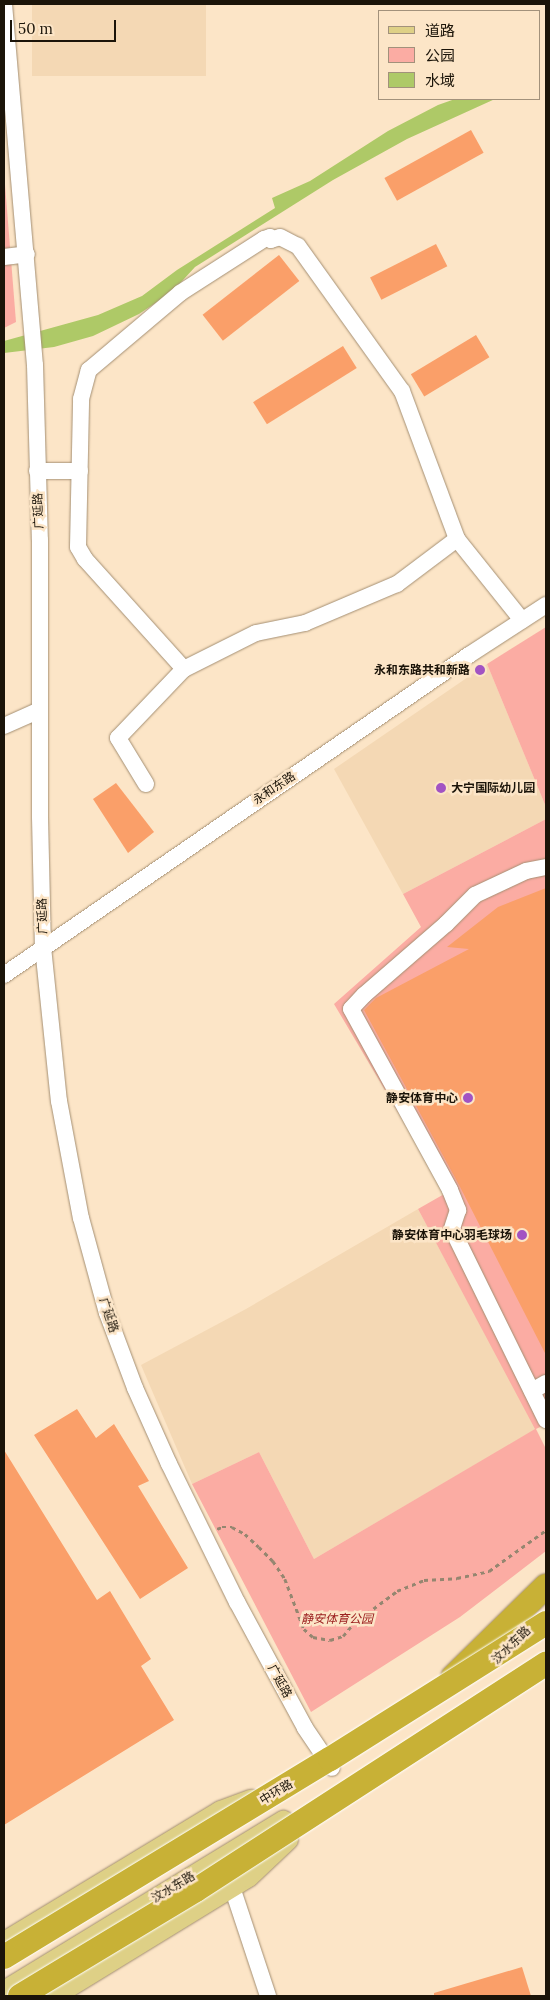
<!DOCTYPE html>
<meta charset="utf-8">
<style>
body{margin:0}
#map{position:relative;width:550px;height:2000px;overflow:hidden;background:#fce5c7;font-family:Lora,"Noto Sans SC",serif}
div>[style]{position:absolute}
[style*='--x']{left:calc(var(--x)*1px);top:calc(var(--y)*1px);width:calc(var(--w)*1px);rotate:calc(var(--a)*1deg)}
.built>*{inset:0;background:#f4d8b4;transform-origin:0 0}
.green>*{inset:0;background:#fbaca3}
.water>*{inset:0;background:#aec967}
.building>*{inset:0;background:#fa9f69;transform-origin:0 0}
.path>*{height:2.5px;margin-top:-1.25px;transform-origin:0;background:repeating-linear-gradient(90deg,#958670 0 4px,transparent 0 8px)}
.roads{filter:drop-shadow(0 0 1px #a48f73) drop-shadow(0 0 1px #a48f73)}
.minor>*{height:16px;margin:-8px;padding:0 8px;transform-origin:8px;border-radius:8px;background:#fff}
.major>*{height:21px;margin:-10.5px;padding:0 10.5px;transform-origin:10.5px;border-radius:10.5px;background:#ded086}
.highway>*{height:24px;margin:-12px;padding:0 12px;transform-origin:12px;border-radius:12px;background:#c8b136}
.bridges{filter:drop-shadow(0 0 1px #fff) drop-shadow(0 0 1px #fff)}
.highway-bridge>*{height:24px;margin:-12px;padding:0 12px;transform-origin:12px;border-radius:12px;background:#c8b136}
.dots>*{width:14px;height:14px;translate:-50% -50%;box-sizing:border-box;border:2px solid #fce5c7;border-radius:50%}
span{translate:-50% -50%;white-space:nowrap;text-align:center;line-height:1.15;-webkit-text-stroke:5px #fce5c7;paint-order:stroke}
.street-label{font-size:12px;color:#1b1409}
.poi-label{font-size:12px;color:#1b1409;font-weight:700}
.right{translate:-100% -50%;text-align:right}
.left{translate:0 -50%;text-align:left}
.park-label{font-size:12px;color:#9c2120;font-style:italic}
.frame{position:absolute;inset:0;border:5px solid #1b1409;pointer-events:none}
.legend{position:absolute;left:378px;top:10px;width:162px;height:90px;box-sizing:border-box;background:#fce5c7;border:1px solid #a2917b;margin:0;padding:6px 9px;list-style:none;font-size:15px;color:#1b1409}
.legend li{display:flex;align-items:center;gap:10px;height:25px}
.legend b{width:25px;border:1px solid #a2917b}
.scale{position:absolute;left:10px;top:20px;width:106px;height:22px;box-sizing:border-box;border:2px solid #1b1409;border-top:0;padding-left:6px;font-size:15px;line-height:18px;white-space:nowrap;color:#1b1409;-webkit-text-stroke:4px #fce5c7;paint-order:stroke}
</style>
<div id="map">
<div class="built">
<div style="left:32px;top:4px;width:174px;height:72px"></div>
<div style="clip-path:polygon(487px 664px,546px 807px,546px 819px,403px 894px,334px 769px)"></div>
<div style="clip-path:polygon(418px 1209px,536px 1429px,314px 1559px,259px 1452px,192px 1484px,141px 1365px,246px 1309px)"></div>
</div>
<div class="green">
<div style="clip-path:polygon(4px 172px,16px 322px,4px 328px)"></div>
<div style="clip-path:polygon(546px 627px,546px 807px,487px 664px)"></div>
<div style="clip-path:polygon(546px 819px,546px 1424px,536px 1429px,546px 1449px,546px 1551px,460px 1617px,311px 1712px,192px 1484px,259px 1452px,314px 1559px,535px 1429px,418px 1209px,446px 1193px,334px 1004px,421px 927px,403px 894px)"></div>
</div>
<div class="water">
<div style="clip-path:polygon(455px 99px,495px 99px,407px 139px,333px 180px,195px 267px,172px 292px,139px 314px,93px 336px,54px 347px,4px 353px,4px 341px,98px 315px,142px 296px,177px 270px,275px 208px,272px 198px,310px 181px,388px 131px,438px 105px)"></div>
</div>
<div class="building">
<div style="left:471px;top:130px;width:26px;height:99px;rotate:61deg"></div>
<div style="left:436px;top:244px;width:25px;height:74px;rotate:63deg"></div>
<div style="left:279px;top:255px;width:33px;height:97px;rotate:52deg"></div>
<div style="left:476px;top:335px;width:26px;height:76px;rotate:59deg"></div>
<div style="left:343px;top:346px;width:26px;height:106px;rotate:58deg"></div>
<div style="clip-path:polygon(116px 783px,154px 832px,128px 853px,93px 799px)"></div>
<div style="clip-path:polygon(546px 888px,546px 1355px,459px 1185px,364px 1010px,376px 998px,469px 949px,447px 947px,498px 907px)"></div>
<div style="clip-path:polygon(77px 1409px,96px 1438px,114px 1424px,149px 1481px,138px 1486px,188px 1568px,140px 1599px,34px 1435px)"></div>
<div style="clip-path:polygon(4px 1450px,97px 1600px,110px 1591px,151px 1659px,141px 1666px,174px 1720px,4px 1825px)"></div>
<div style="clip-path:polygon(522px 1967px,531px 1996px,434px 1996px,434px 1993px)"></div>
</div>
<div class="path">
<div style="--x:217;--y:1529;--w:5;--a:-22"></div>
<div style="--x:222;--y:1527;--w:10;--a:0"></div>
<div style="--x:232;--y:1527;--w:15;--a:28"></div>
<div style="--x:245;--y:1534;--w:19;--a:43"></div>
<div style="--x:259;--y:1547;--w:20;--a:45"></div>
<div style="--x:273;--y:1561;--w:22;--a:56"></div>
<div style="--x:285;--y:1579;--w:53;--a:69.2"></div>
<div style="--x:304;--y:1629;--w:12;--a:42"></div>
<div style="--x:313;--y:1637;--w:17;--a:10"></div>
<div style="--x:330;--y:1640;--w:14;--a:-17"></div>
<div style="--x:343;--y:1636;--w:17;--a:-50"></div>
<div style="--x:354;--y:1623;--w:54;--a:-36.7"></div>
<div style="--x:397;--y:1591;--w:29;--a:-22"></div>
<div style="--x:424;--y:1580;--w:33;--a:-3"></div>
<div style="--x:457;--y:1578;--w:33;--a:-12"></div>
<div style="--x:489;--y:1571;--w:70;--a:-35.7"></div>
</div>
<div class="roads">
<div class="minor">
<div style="--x:4;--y:4;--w:362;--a:85.1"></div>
<div style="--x:35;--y:365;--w:175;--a:88.4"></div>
<div style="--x:40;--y:540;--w:277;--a:90"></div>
<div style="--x:40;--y:817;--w:130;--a:88.7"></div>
<div style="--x:43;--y:947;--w:155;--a:84.1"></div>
<div style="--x:59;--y:1101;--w:119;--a:79.4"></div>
<div style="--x:81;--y:1218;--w:98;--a:74.7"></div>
<div style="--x:107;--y:1313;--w:80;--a:69.5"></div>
<div style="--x:135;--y:1388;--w:83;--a:65.9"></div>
<div style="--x:169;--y:1464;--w:154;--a:63.8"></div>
<div style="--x:237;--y:1602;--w:143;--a:61.6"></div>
<div style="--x:305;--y:1728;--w:48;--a:56"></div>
<div style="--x:4;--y:257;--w:23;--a:-7"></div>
<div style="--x:37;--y:471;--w:43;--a:0"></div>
<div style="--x:184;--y:669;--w:148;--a:-132"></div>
<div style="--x:85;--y:559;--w:14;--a:-120"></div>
<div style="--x:78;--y:547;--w:148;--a:-88.8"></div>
<div style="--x:81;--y:399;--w:30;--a:-75"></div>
<div style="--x:89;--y:370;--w:119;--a:-40.2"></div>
<div style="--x:180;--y:293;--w:100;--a:-32.7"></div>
<div style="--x:264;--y:239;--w:6;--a:-18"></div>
<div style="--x:270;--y:237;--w:3;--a:72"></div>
<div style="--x:271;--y:240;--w:9;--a:-18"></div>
<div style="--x:280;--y:237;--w:20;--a:27"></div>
<div style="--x:298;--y:246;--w:178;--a:54.4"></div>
<div style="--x:402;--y:391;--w:158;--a:69.6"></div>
<div style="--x:457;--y:539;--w:104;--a:51.3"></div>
<div style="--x:4;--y:726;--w:39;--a:-24"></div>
<div style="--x:146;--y:784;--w:54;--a:-121.3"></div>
<div style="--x:118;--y:738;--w:95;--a:-46.3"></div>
<div style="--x:184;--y:669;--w:80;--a:-26.6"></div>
<div style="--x:256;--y:633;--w:50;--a:-11.5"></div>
<div style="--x:305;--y:623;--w:100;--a:-23"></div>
<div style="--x:397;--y:584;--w:75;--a:-36.9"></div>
<div style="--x:546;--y:867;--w:20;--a:169"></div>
<div style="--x:526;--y:871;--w:56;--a:154.8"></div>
<div style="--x:475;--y:895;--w:41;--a:135"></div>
<div style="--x:446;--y:924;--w:108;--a:139.1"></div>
<div style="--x:364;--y:995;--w:19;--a:133"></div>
<div style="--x:351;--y:1009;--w:206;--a:61.3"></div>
<div style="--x:450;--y:1190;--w:22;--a:68"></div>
<div style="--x:458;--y:1210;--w:20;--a:108"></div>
<div style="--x:452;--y:1229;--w:213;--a:63.8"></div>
<div style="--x:4;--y:975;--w:564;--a:-34.53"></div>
<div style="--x:469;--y:655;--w:92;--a:-33"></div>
<div style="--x:532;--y:1391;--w:16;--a:-30"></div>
<div style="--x:232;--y:1887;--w:115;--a:71.7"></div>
</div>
<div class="major">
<div style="--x:4;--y:1942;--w:253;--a:-31.2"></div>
<div style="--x:220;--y:1811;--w:33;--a:-20"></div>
<div style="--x:4;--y:1991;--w:327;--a:-31.4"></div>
<div style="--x:52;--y:1996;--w:230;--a:-31.5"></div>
<div style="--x:248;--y:1876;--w:54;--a:-43.5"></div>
</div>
<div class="highway">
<div style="--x:453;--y:1677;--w:130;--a:-44.4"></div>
</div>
</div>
<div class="bridges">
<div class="highway-bridge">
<div style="--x:4;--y:1957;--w:381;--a:-31.3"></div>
<div style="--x:330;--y:1759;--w:255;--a:-32.2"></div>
<div style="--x:20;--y:1996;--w:205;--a:-31.1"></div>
<div style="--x:196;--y:1890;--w:417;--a:-32.9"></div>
</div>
</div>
<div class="dots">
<div style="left:480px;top:670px;background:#a253c3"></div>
<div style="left:441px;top:788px;background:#a253c3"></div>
<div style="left:468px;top:1098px;background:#a253c3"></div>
<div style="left:522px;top:1235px;background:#a253c3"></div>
</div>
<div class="street-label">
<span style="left:38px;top:511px;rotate:-92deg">广延路</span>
<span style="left:274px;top:788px;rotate:-34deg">永和东路</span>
<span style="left:42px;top:916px;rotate:-91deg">广延路</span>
<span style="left:109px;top:1315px;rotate:72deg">广延路</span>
<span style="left:511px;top:1645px;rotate:-44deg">汶水东路</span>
<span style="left:280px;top:1681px;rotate:61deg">广延路</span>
<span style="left:276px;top:1792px;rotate:-31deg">中环路</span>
<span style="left:173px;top:1887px;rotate:-31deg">汶水东路</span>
</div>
<div class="poi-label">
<span class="right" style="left:470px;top:670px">永和东路共和新路</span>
<span class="left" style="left:451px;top:788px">大宁国际幼儿园</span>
<span class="right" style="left:458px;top:1098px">静安体育中心</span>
<span class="right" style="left:512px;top:1235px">静安体育中心羽毛球场</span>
</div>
<div class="park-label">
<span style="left:337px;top:1619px">静安体育公园</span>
</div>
<div class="frame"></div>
<ul class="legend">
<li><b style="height:6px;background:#ded086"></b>道路</li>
<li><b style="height:14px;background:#fbaca3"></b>公园</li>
<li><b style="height:14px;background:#aec967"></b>水域</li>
</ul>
<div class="scale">50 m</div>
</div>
